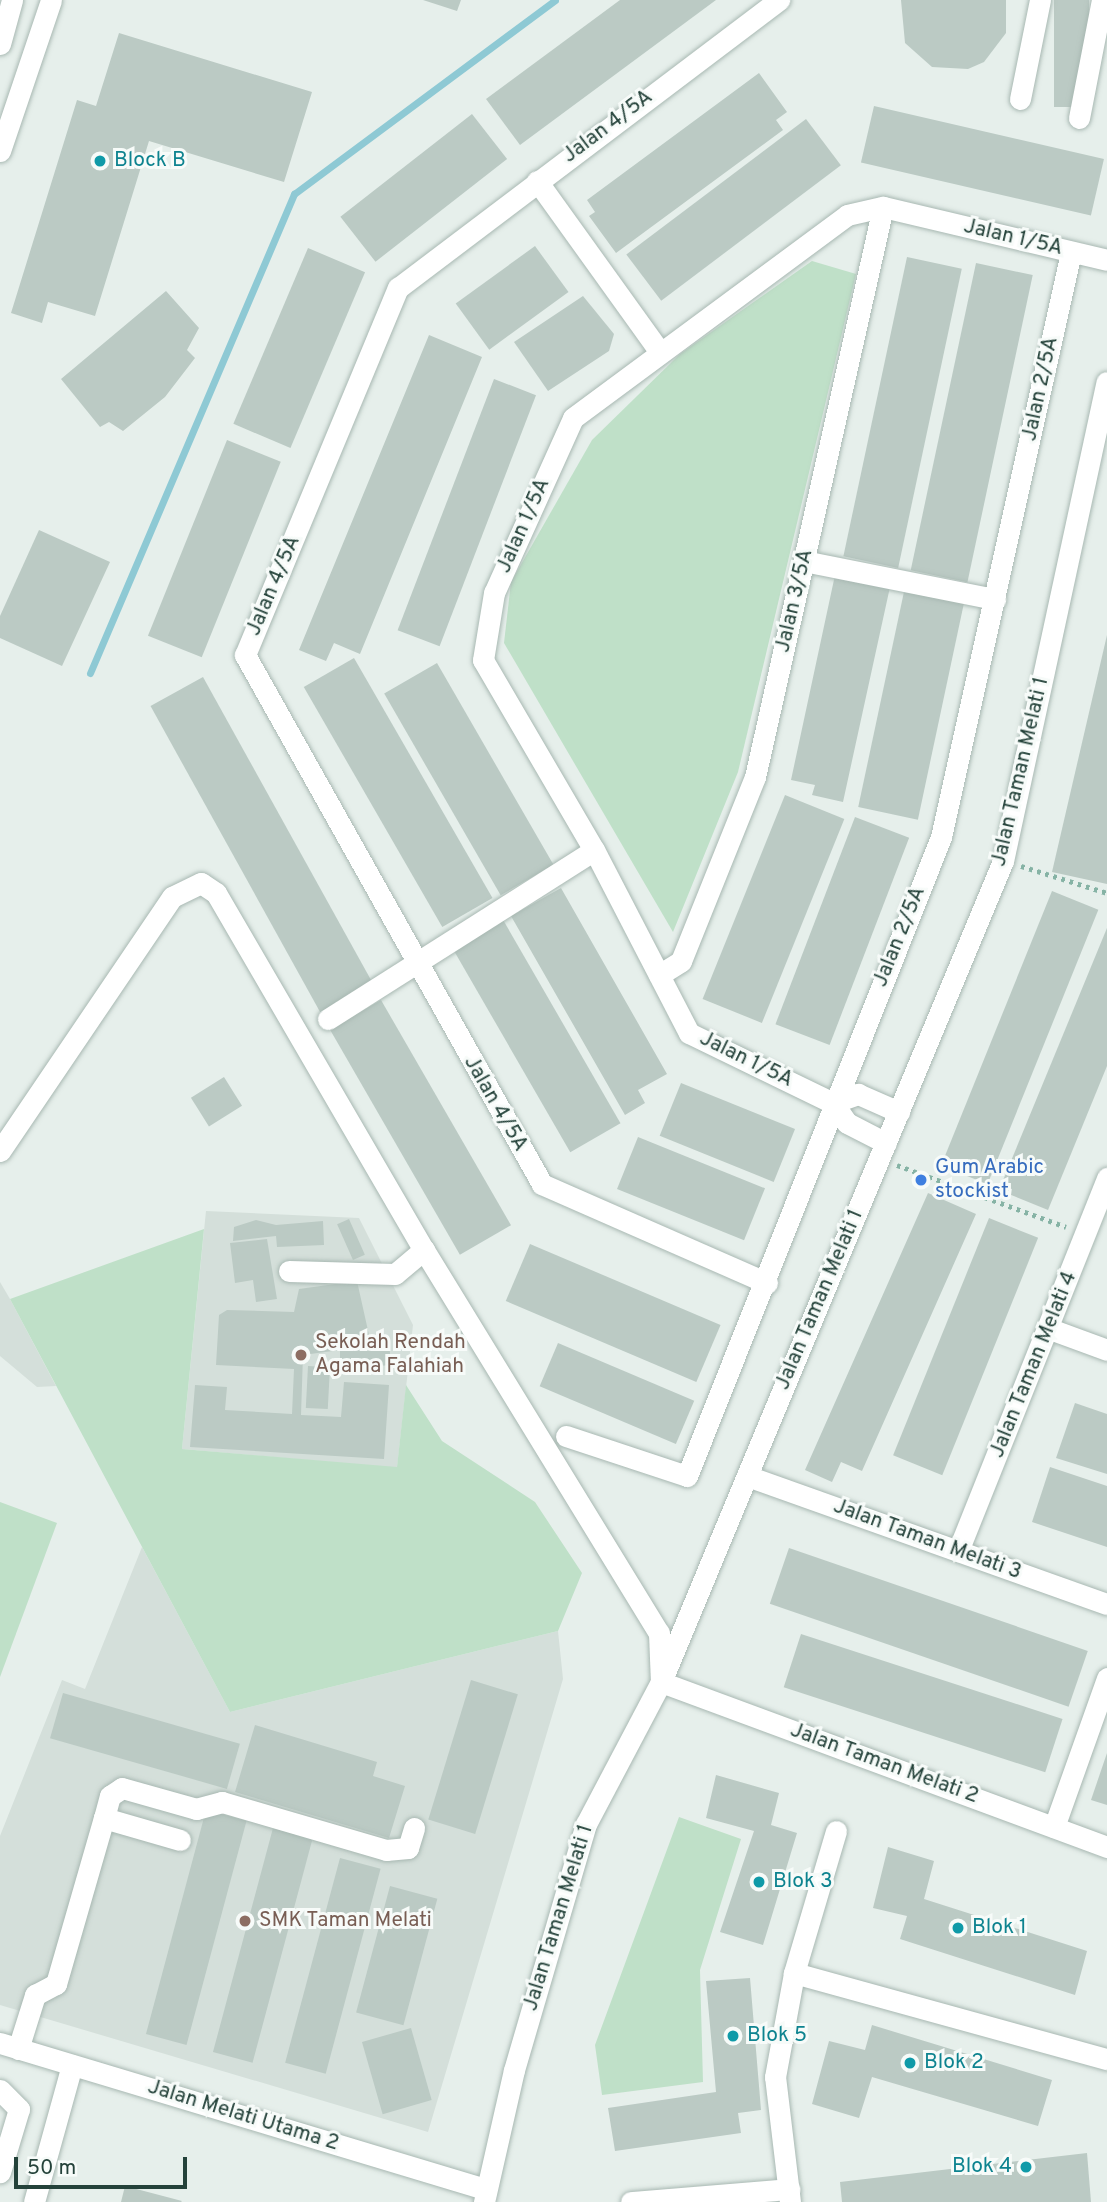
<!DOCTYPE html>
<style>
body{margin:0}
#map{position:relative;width:1107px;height:2202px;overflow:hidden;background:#e6efeb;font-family:Overpass,sans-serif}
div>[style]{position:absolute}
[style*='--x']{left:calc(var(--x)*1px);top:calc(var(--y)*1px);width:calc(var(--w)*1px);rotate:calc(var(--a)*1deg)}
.built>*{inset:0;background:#d4dfda}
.green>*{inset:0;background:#bfe0c8}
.stream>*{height:7px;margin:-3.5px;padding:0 3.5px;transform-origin:3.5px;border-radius:3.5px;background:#8ec9d4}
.building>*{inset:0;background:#bbcac4;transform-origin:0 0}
.path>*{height:4.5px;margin-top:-2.25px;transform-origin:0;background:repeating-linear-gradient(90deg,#86b3a5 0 3.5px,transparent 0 8.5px)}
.roads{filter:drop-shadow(0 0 2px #a8b8b2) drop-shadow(0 0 2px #a8b8b2)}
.minor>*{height:21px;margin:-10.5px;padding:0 10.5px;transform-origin:10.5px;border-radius:10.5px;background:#fff}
.dots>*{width:19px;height:19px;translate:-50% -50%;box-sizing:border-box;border:4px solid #f7fbf9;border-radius:50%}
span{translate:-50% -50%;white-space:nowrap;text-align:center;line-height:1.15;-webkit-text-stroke:6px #f7fbf9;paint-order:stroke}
.street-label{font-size:21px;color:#24423a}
.culture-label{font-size:21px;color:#0d838f}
.left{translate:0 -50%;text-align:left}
.right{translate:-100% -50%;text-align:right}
.shop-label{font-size:21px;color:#366cbe}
.education-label{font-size:21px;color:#785e54}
.scale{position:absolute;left:14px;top:2157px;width:173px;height:32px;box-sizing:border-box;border:4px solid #24423a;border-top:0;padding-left:9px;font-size:21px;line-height:24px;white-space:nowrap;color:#24423a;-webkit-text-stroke:5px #f7fbf9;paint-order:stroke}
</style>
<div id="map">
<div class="built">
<div style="clip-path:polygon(206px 1211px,359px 1218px,413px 1325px,397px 1468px,182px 1449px)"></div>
<div style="clip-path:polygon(0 1282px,10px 1299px,56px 1386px,37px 1387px,0 1356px)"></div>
<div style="clip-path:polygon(142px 1547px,230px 1712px,558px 1631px,563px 1679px,428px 2132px,0 2005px,0 1836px,62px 1680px,85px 1689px)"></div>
</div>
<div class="green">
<div style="clip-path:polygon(812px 261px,856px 274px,738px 772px,673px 932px,504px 643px,511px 582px,592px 440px,680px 354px)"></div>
<div style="clip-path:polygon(204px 1229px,182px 1449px,397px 1467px,406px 1385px,442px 1441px,535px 1502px,582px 1573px,558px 1631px,230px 1712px,10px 1299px)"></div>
<div style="clip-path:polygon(0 1502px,57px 1523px,0 1677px)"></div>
<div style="clip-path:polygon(679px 1817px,741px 1839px,700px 1970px,703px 2082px,602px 2095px,595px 2045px)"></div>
</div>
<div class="stream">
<div style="--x:90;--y:673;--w:521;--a:-66.93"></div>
<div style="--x:294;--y:194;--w:325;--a:-36.6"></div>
</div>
<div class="building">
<div style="clip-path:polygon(423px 0,461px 0,457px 11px)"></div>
<div style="clip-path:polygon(620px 0,716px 0,520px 145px,486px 99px)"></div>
<div style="clip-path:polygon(901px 0,1006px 0,1006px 33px,984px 62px,968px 69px,932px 67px,905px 43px)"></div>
<div style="left:1054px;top:0;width:35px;height:107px"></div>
<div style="clip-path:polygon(119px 33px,312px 92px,284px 182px,149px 141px,95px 316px,48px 302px,42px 323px,11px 313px,77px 100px,96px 106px)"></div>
<div style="clip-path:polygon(759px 73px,787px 112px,776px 120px,783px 130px,616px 253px,589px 216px,595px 212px,587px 200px)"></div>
<div style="left:874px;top:106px;width:236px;height:58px;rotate:13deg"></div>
<div style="left:472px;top:114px;width:57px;height:167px;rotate:52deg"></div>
<div style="left:806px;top:119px;width:58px;height:225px;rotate:53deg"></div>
<div style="left:535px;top:246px;width:57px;height:98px;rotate:54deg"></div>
<div style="left:308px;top:248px;width:62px;height:191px;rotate:23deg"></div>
<div style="left:907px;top:257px;width:56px;height:306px;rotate:12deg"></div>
<div style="left:976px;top:263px;width:58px;height:314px;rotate:12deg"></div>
<div style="clip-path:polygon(166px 291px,199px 328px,187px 350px,195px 358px,165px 397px,123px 431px,109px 422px,100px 427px,61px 379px)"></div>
<div style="clip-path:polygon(583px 296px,614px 334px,609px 351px,548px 391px,514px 342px)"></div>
<div style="clip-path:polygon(429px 335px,482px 357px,360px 654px,334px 643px,326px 661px,299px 650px)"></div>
<div style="left:494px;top:379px;width:45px;height:269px;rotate:21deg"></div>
<div style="left:227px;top:440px;width:58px;height:211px;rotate:22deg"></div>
<div style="clip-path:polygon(39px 530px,110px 562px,62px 666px,0 638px,0 616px)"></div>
<div style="clip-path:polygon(835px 575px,890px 587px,843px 802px,812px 795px,815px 785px,791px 780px)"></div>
<div style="left:905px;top:587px;width:61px;height:225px;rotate:12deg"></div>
<div style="clip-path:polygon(1107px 635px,1107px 884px,1052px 872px)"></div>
<div style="left:354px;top:658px;width:277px;height:58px;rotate:60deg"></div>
<div style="left:437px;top:663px;width:233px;height:61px;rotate:60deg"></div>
<div style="left:203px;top:677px;width:350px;height:60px;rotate:61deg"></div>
<div style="left:785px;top:795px;width:64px;height:220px;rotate:22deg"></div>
<div style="left:855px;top:817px;width:58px;height:222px;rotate:21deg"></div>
<div style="clip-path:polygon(561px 888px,667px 1074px,638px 1090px,645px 1103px,625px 1115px,511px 916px)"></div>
<div style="left:1052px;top:891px;width:50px;height:296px;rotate:22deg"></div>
<div style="left:502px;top:918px;width:237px;height:58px;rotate:60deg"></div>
<div style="clip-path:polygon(1107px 928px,1107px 1066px,1048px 1210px,999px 1190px)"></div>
<div style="left:381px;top:1000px;width:260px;height:59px;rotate:60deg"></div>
<div style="left:224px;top:1077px;width:34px;height:39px;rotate:58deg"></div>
<div style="left:681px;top:1083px;width:123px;height:57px;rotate:22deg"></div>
<div style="left:638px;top:1137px;width:137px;height:56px;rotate:22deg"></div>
<div style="clip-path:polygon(928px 1193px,976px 1214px,862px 1471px,841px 1462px,832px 1482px,805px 1470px)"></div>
<div style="left:989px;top:1218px;width:53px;height:256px;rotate:22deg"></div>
<div style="left:349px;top:1219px;width:39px;height:13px;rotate:66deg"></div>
<div style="clip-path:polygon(256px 1220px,276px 1225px,323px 1221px,324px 1245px,277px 1247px,276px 1236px,233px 1241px,234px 1227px)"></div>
<div style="clip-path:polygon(267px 1239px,277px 1299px,256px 1302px,253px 1280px,235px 1283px,230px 1243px)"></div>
<div style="left:530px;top:1244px;width:207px;height:62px;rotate:23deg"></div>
<div style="clip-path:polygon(357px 1281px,371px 1344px,389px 1341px,391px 1365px,340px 1369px,340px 1350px,303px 1355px,301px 1415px,341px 1417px,344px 1382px,389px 1385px,384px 1459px,190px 1447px,195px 1385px,227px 1387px,225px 1410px,292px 1414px,294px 1369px,216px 1365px,219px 1315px,227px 1310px,294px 1312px,299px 1289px)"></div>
<div style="left:558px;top:1343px;width:148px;height:47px;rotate:23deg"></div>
<div style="left:308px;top:1366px;width:22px;height:42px;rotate:3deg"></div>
<div style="clip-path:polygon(1075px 1403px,1107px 1414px,1107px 1474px,1056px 1458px)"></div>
<div style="clip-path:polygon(1050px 1467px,1107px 1486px,1107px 1547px,1032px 1522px)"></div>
<div style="left:789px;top:1548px;width:316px;height:59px;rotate:19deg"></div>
<div style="left:801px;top:1634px;width:275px;height:56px;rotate:18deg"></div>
<div style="left:471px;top:1680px;width:49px;height:146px;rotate:17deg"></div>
<div style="left:63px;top:1693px;width:184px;height:47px;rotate:16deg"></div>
<div style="clip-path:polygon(255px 1725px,377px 1762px,373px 1776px,405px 1786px,389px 1838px,235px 1792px)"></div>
<div style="clip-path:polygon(1107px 1753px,1107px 1805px,1091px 1800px)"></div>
<div style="clip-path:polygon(716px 1775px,779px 1793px,771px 1825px,797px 1833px,763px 1945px,720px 1932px,754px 1831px,706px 1818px)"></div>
<div style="left:206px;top:1810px;width:42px;height:232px;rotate:15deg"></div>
<div style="left:273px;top:1828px;width:41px;height:232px;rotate:15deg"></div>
<div style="clip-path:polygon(888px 1847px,934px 1861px,924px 1899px,1087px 1951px,1075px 1995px,900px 1939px,907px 1916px,873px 1908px)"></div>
<div style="left:340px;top:1858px;width:42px;height:212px;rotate:15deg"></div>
<div style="left:390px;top:1886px;width:49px;height:131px;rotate:15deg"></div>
<div style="clip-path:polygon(750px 1978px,761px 2110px,738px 2113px,741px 2133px,615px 2151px,608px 2108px,716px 2092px,706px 1981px)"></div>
<div style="clip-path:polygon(872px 2025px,1052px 2080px,1038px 2126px,872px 2077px,859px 2118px,812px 2104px,829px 2041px,865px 2050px)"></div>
<div style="left:411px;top:2028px;width:75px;height:51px;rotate:74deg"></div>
<div style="clip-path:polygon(1087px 2153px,1091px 2202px,842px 2202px,840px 2182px)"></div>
<div style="clip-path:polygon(125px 2186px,182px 2201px,181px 2202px,121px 2202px)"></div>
</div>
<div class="path">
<div style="--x:1021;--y:866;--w:90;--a:17.4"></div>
<div style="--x:897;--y:1165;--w:180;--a:20.1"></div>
</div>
<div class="roads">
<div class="minor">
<div style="--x:0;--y:44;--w:46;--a:-74.7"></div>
<div style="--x:1020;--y:99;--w:101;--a:-78.6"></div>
<div style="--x:1079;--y:118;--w:120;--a:-79"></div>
<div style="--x:0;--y:151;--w:159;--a:-71.3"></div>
<div style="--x:537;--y:181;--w:211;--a:54.3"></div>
<div style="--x:804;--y:561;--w:195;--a:11.3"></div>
<div style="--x:659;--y:975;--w:26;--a:-32"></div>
<div style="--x:681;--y:961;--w:198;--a:-68.1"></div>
<div style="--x:755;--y:777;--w:584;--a:-77.34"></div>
<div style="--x:328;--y:1019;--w:315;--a:-32.4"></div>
<div style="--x:833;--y:1103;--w:27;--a:-20"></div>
<div style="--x:858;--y:1094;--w:45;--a:23.7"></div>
<div style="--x:886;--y:1143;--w:44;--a:-152.9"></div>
<div style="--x:847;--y:1123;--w:24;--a:-125"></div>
<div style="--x:833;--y:1103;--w:160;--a:-154.1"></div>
<div style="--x:689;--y:1033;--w:206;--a:-117.4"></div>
<div style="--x:594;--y:850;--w:220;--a:-120.3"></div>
<div style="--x:483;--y:660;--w:68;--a:-80.7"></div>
<div style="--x:494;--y:593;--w:192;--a:-65.7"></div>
<div style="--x:573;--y:418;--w:341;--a:-36.5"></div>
<div style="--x:847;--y:215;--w:37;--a:-13"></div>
<div style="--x:883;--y:207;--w:230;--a:13.3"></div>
<div style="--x:0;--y:1151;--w:307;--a:-55.9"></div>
<div style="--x:172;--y:897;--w:32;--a:-26"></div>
<div style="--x:201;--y:883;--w:18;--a:34"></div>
<div style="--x:216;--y:893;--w:413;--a:59.8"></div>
<div style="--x:424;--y:1250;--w:449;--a:58.5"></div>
<div style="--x:659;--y:1633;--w:49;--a:87.7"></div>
<div style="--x:661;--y:1682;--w:476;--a:20.3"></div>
<div style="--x:289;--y:1271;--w:106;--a:1.6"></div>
<div style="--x:395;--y:1274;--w:38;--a:-40"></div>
<div style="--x:767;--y:1283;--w:246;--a:-156.3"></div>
<div style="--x:542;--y:1184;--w:607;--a:-119.31"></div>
<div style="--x:245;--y:655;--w:398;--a:-67.4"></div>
<div style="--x:398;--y:288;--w:478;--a:-37.1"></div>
<div style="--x:1050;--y:1329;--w:61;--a:20.2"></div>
<div style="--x:566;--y:1436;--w:127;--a:18.3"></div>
<div style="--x:687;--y:1476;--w:688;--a:-68.32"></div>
<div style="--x:941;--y:837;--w:599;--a:-77.47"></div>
<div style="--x:747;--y:1476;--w:382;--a:19.6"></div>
<div style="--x:958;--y:1551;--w:402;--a:-68.2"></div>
<div style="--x:104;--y:1818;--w:23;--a:-75"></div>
<div style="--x:110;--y:1796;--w:14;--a:-34"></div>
<div style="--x:122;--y:1788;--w:77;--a:15.8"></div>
<div style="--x:196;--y:1809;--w:27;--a:-15"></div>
<div style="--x:222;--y:1802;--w:171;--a:16.3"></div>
<div style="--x:386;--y:1850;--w:22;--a:-5"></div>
<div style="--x:408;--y:1848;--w:21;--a:-73"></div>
<div style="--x:1054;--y:1827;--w:158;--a:-70.4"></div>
<div style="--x:794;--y:1973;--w:325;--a:15.4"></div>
<div style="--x:0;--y:2043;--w:506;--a:16.75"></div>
<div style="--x:18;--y:2049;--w:57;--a:-72.5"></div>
<div style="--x:35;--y:1995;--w:24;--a:-28"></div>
<div style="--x:56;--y:1984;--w:173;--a:-73.9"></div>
<div style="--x:104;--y:1818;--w:79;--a:16.1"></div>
<div style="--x:0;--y:2090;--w:27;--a:45"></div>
<div style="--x:19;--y:2109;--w:66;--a:106.8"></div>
<div style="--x:34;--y:2202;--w:142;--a:-74.5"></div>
<div style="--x:484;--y:2202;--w:135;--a:-77.2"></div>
<div style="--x:514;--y:2070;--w:256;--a:-73.7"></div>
<div style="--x:586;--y:1824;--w:161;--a:-62.2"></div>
<div style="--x:661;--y:1682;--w:889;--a:-67.39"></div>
<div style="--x:1003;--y:861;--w:490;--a:-77.8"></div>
<div style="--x:631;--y:2202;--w:159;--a:-4.7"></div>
<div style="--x:790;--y:2202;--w:126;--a:-96.8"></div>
<div style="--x:775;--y:2077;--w:106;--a:-79.6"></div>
<div style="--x:794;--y:1973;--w:148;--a:-73.5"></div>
</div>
</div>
<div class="dots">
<div style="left:100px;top:161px;background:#0f9aa8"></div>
<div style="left:921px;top:1180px;background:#3f7fe0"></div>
<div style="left:301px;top:1355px;background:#8d6e63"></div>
<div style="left:759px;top:1882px;background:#0f9aa8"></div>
<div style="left:245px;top:1921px;background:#8d6e63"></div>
<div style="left:958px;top:1928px;background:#0f9aa8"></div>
<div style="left:733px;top:2036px;background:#0f9aa8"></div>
<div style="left:910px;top:2063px;background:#0f9aa8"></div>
<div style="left:1026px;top:2167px;background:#0f9aa8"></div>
</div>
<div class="street-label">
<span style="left:608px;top:127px;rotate:-37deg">Jalan 4/5A</span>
<span style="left:1013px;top:238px;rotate:13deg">Jalan 1/5A</span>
<span style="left:1041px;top:389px;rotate:-78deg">Jalan 2/5A</span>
<span style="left:524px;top:526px;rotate:-66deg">Jalan 1/5A</span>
<span style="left:274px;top:586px;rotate:-67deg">Jalan 4/5A</span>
<span style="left:795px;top:601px;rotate:-77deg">Jalan 3/5A</span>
<span style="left:1021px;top:772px;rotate:-77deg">Jalan Taman Melati 1</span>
<span style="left:900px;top:937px;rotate:-68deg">Jalan 2/5A</span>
<span style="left:746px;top:1060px;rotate:26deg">Jalan 1/5A</span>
<span style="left:495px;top:1104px;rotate:60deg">Jalan 4/5A</span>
<span style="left:820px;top:1300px;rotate:-67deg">Jalan Taman Melati 1</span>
<span style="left:1034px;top:1365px;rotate:-68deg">Jalan Taman Melati 4</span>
<span style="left:927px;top:1540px;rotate:20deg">Jalan Taman Melati 3</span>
<span style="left:884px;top:1764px;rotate:20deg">Jalan Taman Melati 2</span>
<span style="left:559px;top:1918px;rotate:-73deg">Jalan Taman Melati 1</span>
<span style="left:243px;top:2116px;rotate:17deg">Jalan Melati Utama 2</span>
</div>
<div class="culture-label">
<span class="left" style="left:114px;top:161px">Block B</span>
<span class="left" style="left:773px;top:1882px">Blok 3</span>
<span class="left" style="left:972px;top:1928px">Blok 1</span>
<span class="left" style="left:747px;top:2036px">Blok 5</span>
<span class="left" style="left:924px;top:2063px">Blok 2</span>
<span class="right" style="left:1012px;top:2167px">Blok 4</span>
</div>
<div class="shop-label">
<span class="left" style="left:935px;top:1180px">Gum Arabic<br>stockist</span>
</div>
<div class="education-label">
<span class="left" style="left:315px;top:1355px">Sekolah Rendah<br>Agama Falahiah</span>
<span class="left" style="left:259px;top:1921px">SMK Taman Melati</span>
</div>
<div class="scale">50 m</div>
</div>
